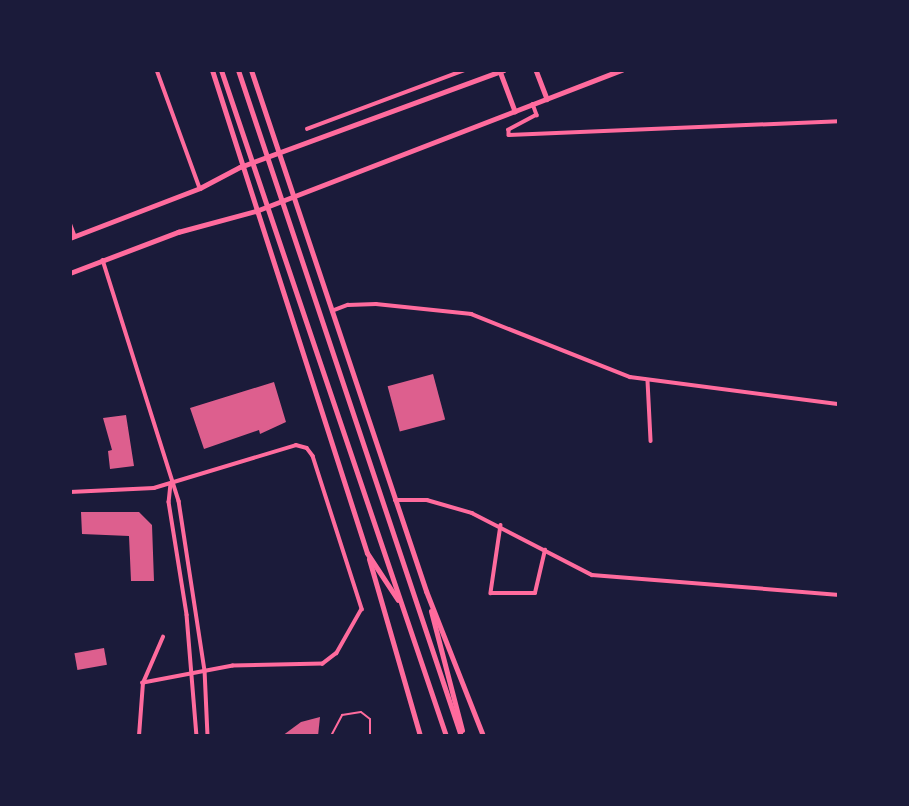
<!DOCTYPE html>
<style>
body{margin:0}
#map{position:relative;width:909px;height:806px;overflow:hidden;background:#1b1b3a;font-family:Lato,sans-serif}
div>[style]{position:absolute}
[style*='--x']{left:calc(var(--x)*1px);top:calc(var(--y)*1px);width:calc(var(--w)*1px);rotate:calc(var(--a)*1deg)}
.building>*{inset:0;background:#dd5f8e;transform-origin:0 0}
.service>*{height:2px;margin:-1px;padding:0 1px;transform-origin:1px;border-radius:1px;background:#ff6b9d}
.minor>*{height:3.5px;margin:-1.75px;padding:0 1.75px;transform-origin:1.75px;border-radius:1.75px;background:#ff6b9d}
.tertiary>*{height:4.5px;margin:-2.25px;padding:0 2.25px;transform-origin:2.25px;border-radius:2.25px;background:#ff6b9d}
.trunk>*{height:5px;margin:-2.5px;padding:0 2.5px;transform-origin:2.5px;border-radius:2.5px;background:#ff6b9d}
span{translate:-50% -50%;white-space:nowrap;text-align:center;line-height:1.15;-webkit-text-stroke:6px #1b1b3a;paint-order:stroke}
.frame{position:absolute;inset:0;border:72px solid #1b1b3a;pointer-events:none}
</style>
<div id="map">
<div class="building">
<div style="left:433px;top:374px;width:47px;height:47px;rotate:75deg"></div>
<div style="clip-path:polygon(274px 382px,286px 422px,260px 434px,259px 430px,204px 449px,190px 408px)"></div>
<div style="clip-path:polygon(126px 415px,134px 466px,110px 469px,108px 451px,112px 450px,103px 418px)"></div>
<div style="clip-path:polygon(81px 512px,139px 512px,152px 525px,154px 581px,131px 581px,129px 536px,82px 534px)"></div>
<div style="left:104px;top:648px;width:17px;height:30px;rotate:80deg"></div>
<div style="clip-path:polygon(320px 717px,318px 736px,282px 736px,301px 722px)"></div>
</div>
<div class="service">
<div style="--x:331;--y:736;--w:24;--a:-62"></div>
<div style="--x:342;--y:715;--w:19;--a:-9"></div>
<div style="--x:361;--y:712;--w:11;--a:38"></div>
<div style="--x:370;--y:719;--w:17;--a:90"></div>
</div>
<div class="minor">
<div style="--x:157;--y:70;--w:126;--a:70"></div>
<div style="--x:533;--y:104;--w:12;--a:70"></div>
<div style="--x:537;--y:115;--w:32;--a:152"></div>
<div style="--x:509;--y:130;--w:5;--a:90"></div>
<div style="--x:509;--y:135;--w:330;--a:-2.4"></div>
<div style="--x:307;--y:129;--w:169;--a:-20.5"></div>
<div style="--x:70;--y:223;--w:14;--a:69"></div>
<div style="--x:103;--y:260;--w:253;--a:72.5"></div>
<div style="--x:179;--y:501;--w:171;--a:81.3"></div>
<div style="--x:205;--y:670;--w:66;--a:87.4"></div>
<div style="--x:332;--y:311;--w:17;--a:-21"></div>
<div style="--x:348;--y:305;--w:28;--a:-2"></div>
<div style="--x:376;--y:304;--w:96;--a:6"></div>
<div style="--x:471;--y:314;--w:171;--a:21.6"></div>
<div style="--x:630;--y:377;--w:211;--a:7.4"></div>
<div style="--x:648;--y:381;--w:60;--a:87.1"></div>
<div style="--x:171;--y:484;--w:18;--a:96"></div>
<div style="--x:169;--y:502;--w:114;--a:80.9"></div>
<div style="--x:187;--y:615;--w:121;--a:85.3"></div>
<div style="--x:70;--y:492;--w:84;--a:-2.7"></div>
<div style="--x:154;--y:488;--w:148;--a:-16.8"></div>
<div style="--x:296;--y:445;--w:11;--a:15"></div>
<div style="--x:307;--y:448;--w:10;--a:53"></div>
<div style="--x:313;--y:456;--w:161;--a:72.2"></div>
<div style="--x:362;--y:609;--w:51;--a:119.6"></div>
<div style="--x:337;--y:653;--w:18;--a:142"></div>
<div style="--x:323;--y:664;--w:90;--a:178.7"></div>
<div style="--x:233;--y:666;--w:92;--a:169.3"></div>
<div style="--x:395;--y:500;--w:32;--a:0"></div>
<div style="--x:427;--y:500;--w:47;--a:16.1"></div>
<div style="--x:472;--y:513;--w:135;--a:27.3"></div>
<div style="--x:592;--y:575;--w:248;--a:4.6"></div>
<div style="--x:501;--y:525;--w:69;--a:98.4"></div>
<div style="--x:491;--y:593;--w:44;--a:0"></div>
<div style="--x:535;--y:593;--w:44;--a:-76.9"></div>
<div style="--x:139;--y:736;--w:53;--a:-85.7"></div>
<div style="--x:143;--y:683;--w:50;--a:-66.5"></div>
</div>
<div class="tertiary">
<div style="--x:536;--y:70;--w:31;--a:69"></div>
<div style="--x:500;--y:71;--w:43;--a:69.4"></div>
<div style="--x:70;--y:238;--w:139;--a:-21"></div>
<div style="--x:200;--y:188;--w:45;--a:-27.7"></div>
<div style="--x:240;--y:167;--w:281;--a:-20.2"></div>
<div style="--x:70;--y:273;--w:116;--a:-20.8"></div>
<div style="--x:178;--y:232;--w:81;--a:-15.1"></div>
<div style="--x:256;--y:211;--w:392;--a:-21.1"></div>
</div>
<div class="trunk">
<div style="--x:212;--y:70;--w:507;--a:72.21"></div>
<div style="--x:367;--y:553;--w:56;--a:56.6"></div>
<div style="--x:221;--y:70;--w:703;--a:71.33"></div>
<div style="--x:238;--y:70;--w:702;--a:71.49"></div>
<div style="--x:251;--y:70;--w:550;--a:71.43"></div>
<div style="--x:426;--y:591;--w:156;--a:68.5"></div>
<div style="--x:369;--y:559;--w:184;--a:73.9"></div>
<div style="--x:431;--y:611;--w:123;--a:75.4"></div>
</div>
<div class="frame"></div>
</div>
